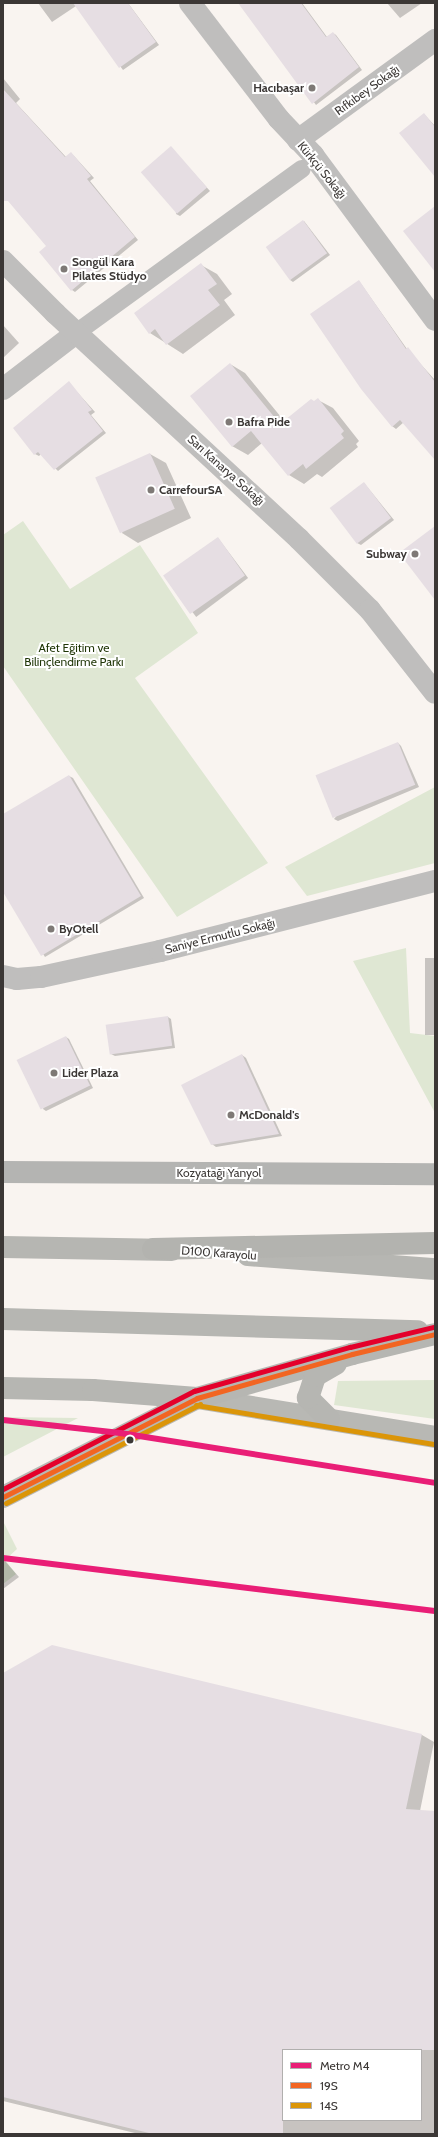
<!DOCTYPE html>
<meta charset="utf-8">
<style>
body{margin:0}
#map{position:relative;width:438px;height:2137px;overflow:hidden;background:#f9f4f0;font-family:Cabin,sans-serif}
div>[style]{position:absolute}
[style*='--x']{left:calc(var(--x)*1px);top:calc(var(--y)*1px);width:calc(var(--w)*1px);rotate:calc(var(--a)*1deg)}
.green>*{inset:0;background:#dfe7d3}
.shadow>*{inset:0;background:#0003;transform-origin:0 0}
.building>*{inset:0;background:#e6dee3;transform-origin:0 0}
.pedestrian>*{height:18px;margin:-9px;padding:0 9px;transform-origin:9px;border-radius:9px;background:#bfbebd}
.minor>*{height:22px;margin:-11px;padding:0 11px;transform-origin:11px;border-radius:11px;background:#bfbebd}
.tertiary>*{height:22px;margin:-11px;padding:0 11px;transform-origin:11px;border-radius:11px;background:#bfbebd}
.secondary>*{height:22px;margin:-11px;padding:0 11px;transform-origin:11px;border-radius:11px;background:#b4b4b2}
.primary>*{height:22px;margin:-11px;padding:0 11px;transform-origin:11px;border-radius:11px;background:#b8b8b4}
.trunk>*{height:22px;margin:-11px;padding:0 11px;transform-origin:11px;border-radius:11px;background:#b6b6b2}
.motorway>*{height:22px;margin:-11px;padding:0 11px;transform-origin:11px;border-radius:11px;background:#b3b3af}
.bus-1>*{height:5px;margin:-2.5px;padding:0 2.5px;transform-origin:2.5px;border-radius:2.5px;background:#f26522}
.bus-2>*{height:5px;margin:-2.5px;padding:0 2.5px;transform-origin:2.5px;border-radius:2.5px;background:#db9508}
.bus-3>*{height:5px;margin:-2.5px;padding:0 2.5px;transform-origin:2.5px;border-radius:2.5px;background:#e4002b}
.metro-1>*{height:6px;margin:-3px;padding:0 3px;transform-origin:3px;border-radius:3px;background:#e91e76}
.dots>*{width:11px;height:11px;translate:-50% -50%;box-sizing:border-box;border:2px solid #fff;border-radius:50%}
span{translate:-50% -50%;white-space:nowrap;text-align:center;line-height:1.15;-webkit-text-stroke:4px #fff;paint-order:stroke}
.poi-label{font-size:12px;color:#3b3735;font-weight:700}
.right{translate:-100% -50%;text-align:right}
.left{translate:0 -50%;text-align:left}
.street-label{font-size:12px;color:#3b3735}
.park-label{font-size:12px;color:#1f3506}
.frame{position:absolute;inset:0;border:4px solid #3b3735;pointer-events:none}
.legend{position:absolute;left:282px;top:2049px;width:140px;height:72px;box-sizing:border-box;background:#fff;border:1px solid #b1afae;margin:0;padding:5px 7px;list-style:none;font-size:12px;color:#3b3735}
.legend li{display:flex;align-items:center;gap:8px;height:20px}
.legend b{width:20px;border:1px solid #b1afae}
</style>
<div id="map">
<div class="green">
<div style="clip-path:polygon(23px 521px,70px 589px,140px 545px,198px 633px,135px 678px,268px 863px,177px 917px,3px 666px,3px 535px)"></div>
<div style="clip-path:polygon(435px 787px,435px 863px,307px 896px,285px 867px)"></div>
<div style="clip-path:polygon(406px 948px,410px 1033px,435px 1036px,435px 1113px,353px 961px)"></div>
<div style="clip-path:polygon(435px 1380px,435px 1419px,334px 1405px,338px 1381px)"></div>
<div style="clip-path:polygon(3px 1417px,78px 1418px,3px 1457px)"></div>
<div style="clip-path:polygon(3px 1521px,17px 1549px,5px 1560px,16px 1574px,3px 1584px)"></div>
</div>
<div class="shadow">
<div style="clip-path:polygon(38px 3px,128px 3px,159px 45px,123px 70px,76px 6px,52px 22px)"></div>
<div style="clip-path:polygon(240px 3px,302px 3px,327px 37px,333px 33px,336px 35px,362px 70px,316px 105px)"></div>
<div style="clip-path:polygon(387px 3px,422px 3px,400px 18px)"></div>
<div style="clip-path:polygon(3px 78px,20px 99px,16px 103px,66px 157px,71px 154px,74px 156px,94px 178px,90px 181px,138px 240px,75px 292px,72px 290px,47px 246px,3px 194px)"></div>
<div style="clip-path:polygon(424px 114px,435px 126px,435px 175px)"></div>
<div style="clip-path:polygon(171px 148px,210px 191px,180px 216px,176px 214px)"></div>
<div style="clip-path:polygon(304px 221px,330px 255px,293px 282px,290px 280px)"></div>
<div style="clip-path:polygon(201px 265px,217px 274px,232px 294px,224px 300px,235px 315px,183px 354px,150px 333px)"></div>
<div style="clip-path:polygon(359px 281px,407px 349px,435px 380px,435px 459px,404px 422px,396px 429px,392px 426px)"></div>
<div style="clip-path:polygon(3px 325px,19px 343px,3px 358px)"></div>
<div style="clip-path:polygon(230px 364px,245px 373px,285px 422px,318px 400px,333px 408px,359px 441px,356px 444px,358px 447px,322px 477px,317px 474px,304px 484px,289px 475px,262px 443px,248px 455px,232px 446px)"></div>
<div style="clip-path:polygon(69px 383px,95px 412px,91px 415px,106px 433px,58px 471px,41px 454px,39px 456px,35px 454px)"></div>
<div style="clip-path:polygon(150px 454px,166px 463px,191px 518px,138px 543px,122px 533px)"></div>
<div style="clip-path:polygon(364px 483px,394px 520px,361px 545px,357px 543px)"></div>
<div style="left:218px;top:538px;width:50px;height:65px;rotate:53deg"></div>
<div style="clip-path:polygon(398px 743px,401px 746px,419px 787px,338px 821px,334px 819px)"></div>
<div style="clip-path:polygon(69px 776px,73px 778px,144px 898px,45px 957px,3px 890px,3px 815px)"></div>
<div style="left:425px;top:958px;width:10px;height:77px"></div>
<div style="clip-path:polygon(168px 1017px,171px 1019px,175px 1048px,115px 1056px,111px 1054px)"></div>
<div style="clip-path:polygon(66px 1037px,69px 1039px,93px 1088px,46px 1111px,43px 1109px)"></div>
<div style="clip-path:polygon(242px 1055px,246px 1058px,282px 1136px,216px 1147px,212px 1144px)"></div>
<div style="clip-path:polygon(5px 1561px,19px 1577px,3px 1589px,3px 1562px)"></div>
<div style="clip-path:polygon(evenodd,3px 1674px,422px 1735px,434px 1742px,420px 1811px,435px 1812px,435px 2134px,139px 2134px,3px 2101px,3px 1674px,283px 2050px,421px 2050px,421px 2120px,283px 2120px,283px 2050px)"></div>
</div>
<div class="building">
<div style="clip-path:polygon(73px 3px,128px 3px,156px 42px,119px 68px)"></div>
<div style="clip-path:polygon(238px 3px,301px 3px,326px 37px,333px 32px,359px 67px,312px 104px)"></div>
<div style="clip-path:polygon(3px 89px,65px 157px,71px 152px,91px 176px,87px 179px,135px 237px,71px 291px,39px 252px,46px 246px,8px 201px,3px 201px)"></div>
<div style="clip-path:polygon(424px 113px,435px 127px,435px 177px,399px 133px)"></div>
<div style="left:171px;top:146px;width:55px;height:40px;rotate:49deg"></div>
<div style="clip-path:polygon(435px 206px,435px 272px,403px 231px)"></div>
<div style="left:303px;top:220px;width:41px;height:46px;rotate:54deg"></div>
<div style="clip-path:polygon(201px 263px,217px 284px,208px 290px,220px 305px,166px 345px,155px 329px,149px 334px,134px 313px)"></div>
<div style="clip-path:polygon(359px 280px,406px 349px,408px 347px,435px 382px,435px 460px,400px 420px,392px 427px,361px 389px,310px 314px)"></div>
<div style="clip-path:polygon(230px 363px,280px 424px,311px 399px,314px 401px,318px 398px,344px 431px,341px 434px,344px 438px,306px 469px,303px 464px,288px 476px,251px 431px,232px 447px,190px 396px)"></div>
<div style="clip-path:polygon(69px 381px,92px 410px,88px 412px,103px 431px,54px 470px,38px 452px,34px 455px,13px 428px)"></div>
<div style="left:150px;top:453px;width:61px;height:60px;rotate:66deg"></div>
<div style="left:364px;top:482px;width:45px;height:43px;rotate:53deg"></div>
<div style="clip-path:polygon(435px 526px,435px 600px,399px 553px)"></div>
<div style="left:218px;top:537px;width:47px;height:67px;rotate:55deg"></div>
<div style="left:398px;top:742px;width:46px;height:89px;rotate:68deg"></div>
<div style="clip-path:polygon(69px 775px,141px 896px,41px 956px,3px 892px,3px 814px)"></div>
<div style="left:168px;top:1016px;width:30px;height:63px;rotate:82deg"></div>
<div style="left:66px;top:1036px;width:55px;height:55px;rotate:64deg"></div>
<div style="clip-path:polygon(242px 1054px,279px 1134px,211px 1145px,181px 1085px)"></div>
<div style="clip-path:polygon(52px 1645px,422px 1734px,406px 1809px,435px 1811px,435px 2050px,283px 2050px,283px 2134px,153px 2134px,3px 2097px,3px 1673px)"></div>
</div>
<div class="pedestrian">
<div style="--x:76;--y:333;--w:279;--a:-36"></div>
</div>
<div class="minor">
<div style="--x:190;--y:3;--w:146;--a:52.5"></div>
<div style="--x:279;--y:119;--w:50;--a:46.6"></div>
<div style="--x:313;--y:155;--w:205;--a:53.5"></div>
<div style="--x:298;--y:140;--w:170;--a:-36.1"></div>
<div style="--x:3;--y:389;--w:92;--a:-37.5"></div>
<div style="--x:3;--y:976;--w:14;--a:12"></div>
<div style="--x:17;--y:979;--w:24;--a:-5"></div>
<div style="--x:41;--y:977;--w:122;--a:-12.3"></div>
<div style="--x:160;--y:951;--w:284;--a:-14.3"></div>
</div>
<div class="tertiary">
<div style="--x:3;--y:261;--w:74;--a:45"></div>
<div style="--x:55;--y:313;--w:333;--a:42.8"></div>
<div style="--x:299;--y:539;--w:100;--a:45"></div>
<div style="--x:370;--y:610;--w:105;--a:51.9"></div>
</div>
<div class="secondary">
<div style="--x:3;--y:1172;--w:432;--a:0.3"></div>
</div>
<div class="primary">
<div style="--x:3;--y:1497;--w:218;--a:-27"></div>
<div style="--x:197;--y:1398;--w:241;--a:9.3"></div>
</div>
<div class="trunk">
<div style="--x:3;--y:1247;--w:169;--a:1"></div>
<div style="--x:248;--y:1255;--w:188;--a:4.3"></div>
<div style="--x:3;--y:1319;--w:415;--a:1.7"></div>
<div style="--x:3;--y:1388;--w:90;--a:1.3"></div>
<div style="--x:93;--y:1390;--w:104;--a:4.4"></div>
<div style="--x:197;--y:1398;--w:161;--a:-15.8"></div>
<div style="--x:352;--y:1354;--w:85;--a:-13.5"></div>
<div style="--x:329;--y:1419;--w:30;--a:-135"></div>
<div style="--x:308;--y:1398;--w:23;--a:-72"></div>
<div style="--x:315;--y:1376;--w:24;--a:-30"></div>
</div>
<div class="motorway">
<div style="--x:153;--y:1249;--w:282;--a:-1.2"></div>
</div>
<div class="bus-1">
<div style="--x:3;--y:1497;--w:218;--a:-27"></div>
<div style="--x:197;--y:1398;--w:161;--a:-15.8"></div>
<div style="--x:352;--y:1354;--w:85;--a:-13.5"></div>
</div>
<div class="bus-2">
<div style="--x:196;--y:1405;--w:241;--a:9.3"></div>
<div style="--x:6;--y:1503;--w:218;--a:-27"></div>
</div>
<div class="bus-3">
<div style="--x:3;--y:1489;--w:215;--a:-27.2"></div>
<div style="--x:194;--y:1391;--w:162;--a:-15.8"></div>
<div style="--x:350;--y:1347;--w:85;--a:-13.5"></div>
</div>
<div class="metro-1">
<div style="--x:3;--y:1420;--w:118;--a:6.3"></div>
<div style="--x:120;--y:1433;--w:319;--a:9"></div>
<div style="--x:3;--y:1558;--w:435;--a:7"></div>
</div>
<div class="dots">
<div style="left:312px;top:88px;background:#7e7976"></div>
<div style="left:64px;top:269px;background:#7e7976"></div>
<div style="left:229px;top:422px;background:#7e7976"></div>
<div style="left:151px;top:490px;background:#7e7976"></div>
<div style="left:415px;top:554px;background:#7e7976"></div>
<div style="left:51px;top:929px;background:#7e7976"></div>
<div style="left:54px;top:1073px;background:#7e7976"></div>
<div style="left:231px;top:1115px;background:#7e7976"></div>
<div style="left:130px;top:1440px;background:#3b3735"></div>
</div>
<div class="poi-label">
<span class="right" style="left:304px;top:88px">Hacıbaşar</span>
<span class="left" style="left:72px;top:269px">Songül Kara<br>Pilates Stüdyo</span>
<span class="left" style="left:237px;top:422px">Bafra Pide</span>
<span class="left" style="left:159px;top:490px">CarrefourSA</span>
<span class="right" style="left:407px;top:554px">Subway</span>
<span class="left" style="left:59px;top:929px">ByOtell</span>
<span class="left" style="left:62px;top:1073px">Lider Plaza</span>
<span class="left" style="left:239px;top:1115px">McDonald's</span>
</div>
<div class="street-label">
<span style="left:367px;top:90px;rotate:-36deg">Rıfkıbey Sokağı</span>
<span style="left:322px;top:170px;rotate:51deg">Kürkçü Sokağı</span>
<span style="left:226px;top:470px;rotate:42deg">Sarı Kanarya Sokağı</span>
<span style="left:220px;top:936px;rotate:-14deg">Saniye Ermutlu Sokağı</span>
<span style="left:219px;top:1173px">Kozyatağı Yanyol</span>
<span style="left:219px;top:1253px;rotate:4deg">D100 Karayolu</span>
</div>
<div class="park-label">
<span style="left:74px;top:655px">Afet Eğitim ve<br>Bilinçlendirme Parkı</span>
</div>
<div class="frame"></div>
<ul class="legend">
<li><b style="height:5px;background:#e91e76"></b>Metro M4</li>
<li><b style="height:5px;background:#f26522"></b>19S</li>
<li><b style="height:5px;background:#db9508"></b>14S</li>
</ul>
</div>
